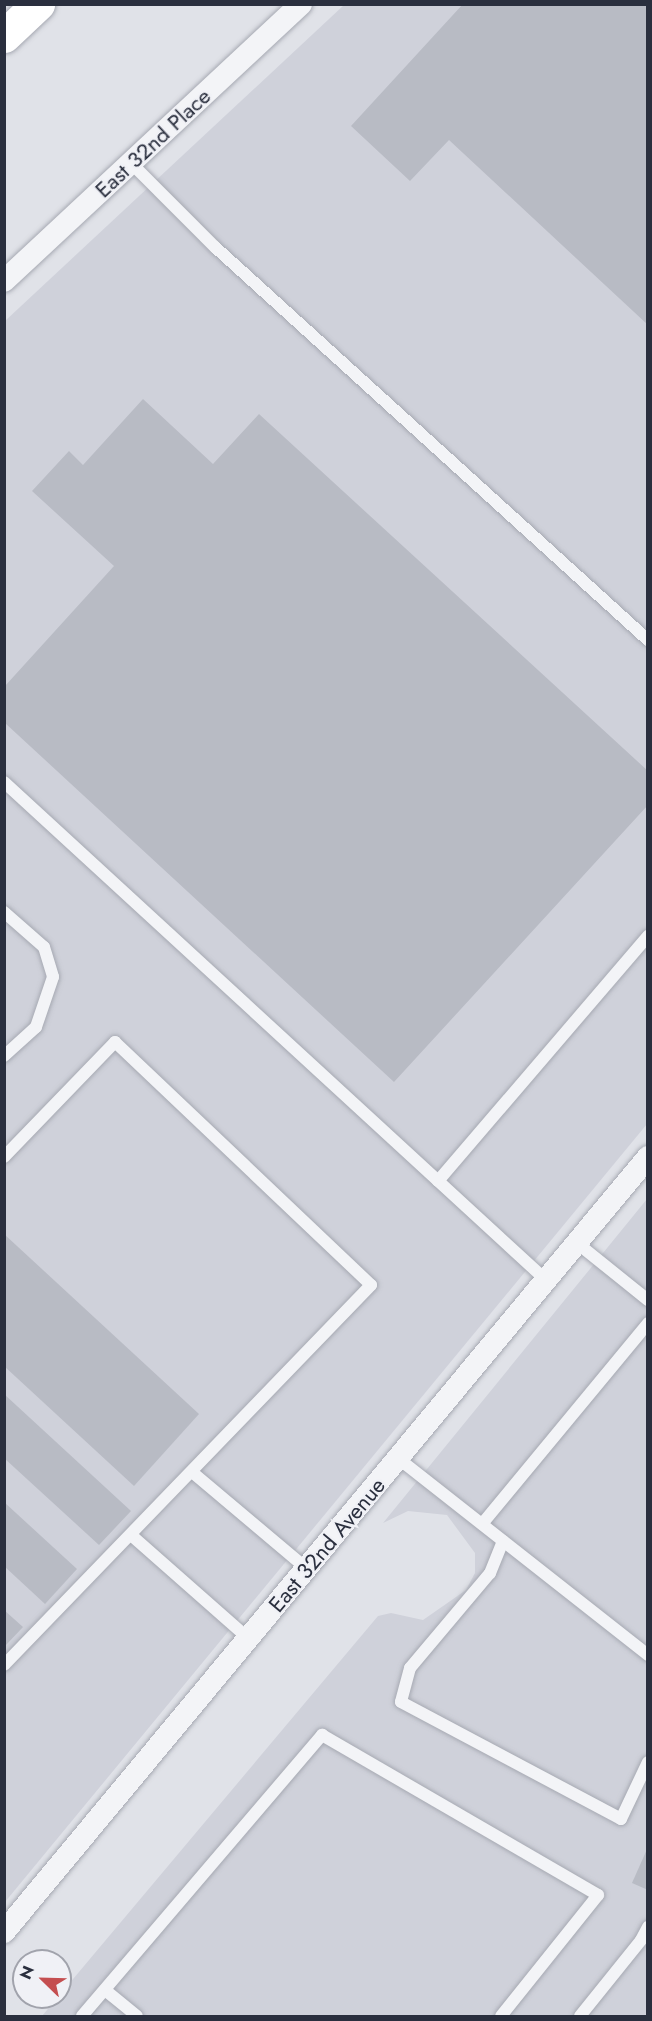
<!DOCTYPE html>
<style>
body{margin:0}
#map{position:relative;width:652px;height:2021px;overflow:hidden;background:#e0e2e8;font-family:Jost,sans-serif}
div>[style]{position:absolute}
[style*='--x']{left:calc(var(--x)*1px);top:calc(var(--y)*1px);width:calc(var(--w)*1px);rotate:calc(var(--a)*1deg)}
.built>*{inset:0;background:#cfd1da}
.building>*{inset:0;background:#b8bbc4}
.roads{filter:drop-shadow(0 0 2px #a6a9b2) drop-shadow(0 0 2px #a6a9b2)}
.service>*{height:12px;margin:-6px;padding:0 6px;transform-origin:6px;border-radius:6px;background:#f3f4f7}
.minor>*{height:22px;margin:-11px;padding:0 11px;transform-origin:11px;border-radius:11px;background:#f3f4f7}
.motorway>*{height:33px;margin:-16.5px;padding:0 16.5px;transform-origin:16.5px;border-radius:16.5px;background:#fff}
span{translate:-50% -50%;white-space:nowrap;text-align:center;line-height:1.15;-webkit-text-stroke:4.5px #f0f1f6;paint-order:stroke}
.street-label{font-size:22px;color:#2a2f3e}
.frame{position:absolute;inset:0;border:6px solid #2a2f3e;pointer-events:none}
.north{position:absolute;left:12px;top:1949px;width:60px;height:60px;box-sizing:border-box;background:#f0f1f6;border:2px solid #a1a3ac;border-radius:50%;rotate:293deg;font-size:16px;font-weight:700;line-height:24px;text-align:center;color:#2a2f3e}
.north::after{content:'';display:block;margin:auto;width:21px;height:27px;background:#c44e50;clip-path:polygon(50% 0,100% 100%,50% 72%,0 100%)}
</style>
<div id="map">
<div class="built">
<div style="clip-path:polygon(344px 5px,647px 5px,647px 1124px,5px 1902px,5px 321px)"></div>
<div style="clip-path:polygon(647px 1199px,647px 2016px,42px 2016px,378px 1616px,391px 1613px,423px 1620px,466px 1590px,475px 1573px,475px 1553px,447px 1515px,408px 1511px,383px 1523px)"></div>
</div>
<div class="building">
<div style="clip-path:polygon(463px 4px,648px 4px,648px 325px,449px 140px,410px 181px,351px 126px)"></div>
<div style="clip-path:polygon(143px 399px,213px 464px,259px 414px,648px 771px,648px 805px,394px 1082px,5px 723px,5px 686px,114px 566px,32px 491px,69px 451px,83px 465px)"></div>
<div style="clip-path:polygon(4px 1234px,199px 1414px,134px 1486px,4px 1366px)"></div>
<div style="clip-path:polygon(4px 1394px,131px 1511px,99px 1545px,4px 1458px)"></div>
<div style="clip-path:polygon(4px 1502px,77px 1569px,45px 1604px,4px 1566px)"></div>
<div style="clip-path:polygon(4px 1610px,23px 1627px,4px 1647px)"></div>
<div style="clip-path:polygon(648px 1847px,648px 1890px,632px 1883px)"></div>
</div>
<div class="roads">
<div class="service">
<div style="--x:131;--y:163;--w:119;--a:45"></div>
<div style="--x:215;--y:247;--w:585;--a:42.23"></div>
<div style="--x:4;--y:782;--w:736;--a:42.58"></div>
<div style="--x:4;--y:912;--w:53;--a:41.2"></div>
<div style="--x:44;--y:947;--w:31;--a:73"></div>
<div style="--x:53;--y:977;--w:53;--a:108.8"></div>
<div style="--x:36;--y:1027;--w:43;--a:137.8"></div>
<div style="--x:4;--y:1157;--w:160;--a:-46"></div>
<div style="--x:115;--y:1042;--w:353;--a:43.5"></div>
<div style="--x:371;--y:1285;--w:528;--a:134"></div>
<div style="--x:438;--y:1181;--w:323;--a:-49.4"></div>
<div style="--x:577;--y:1243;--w:91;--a:38.8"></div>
<div style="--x:399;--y:1459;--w:317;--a:38.2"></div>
<div style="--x:192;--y:1472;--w:150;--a:40.1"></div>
<div style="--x:482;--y:1524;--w:261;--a:-50.4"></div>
<div style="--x:131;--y:1535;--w:157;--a:41.4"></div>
<div style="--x:503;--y:1541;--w:35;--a:112"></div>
<div style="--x:490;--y:1573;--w:124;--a:130.1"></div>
<div style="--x:410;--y:1668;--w:35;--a:105"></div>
<div style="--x:401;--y:1702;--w:249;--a:28"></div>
<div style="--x:621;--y:1819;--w:63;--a:-64.7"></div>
<div style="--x:105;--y:1990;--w:41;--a:39.1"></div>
<div style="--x:82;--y:2016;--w:370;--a:-49.5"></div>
<div style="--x:322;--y:1735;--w:319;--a:30.1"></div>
<div style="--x:598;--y:1895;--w:155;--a:128.7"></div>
<div style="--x:580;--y:2016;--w:97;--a:-51.2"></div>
<div style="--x:641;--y:1940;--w:15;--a:-62"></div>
</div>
<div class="minor">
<div style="--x:4;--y:281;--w:406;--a:-43"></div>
<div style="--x:4;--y:1932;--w:1008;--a:-50.27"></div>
</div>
<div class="motorway">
<div style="--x:4;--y:36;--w:47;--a:-43.3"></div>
</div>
</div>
<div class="street-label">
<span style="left:153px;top:143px;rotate:-43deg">East 32nd Place</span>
<span style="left:327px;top:1545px;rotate:-50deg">East 32nd Avenue</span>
</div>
<div class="frame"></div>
<div class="north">N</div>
</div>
